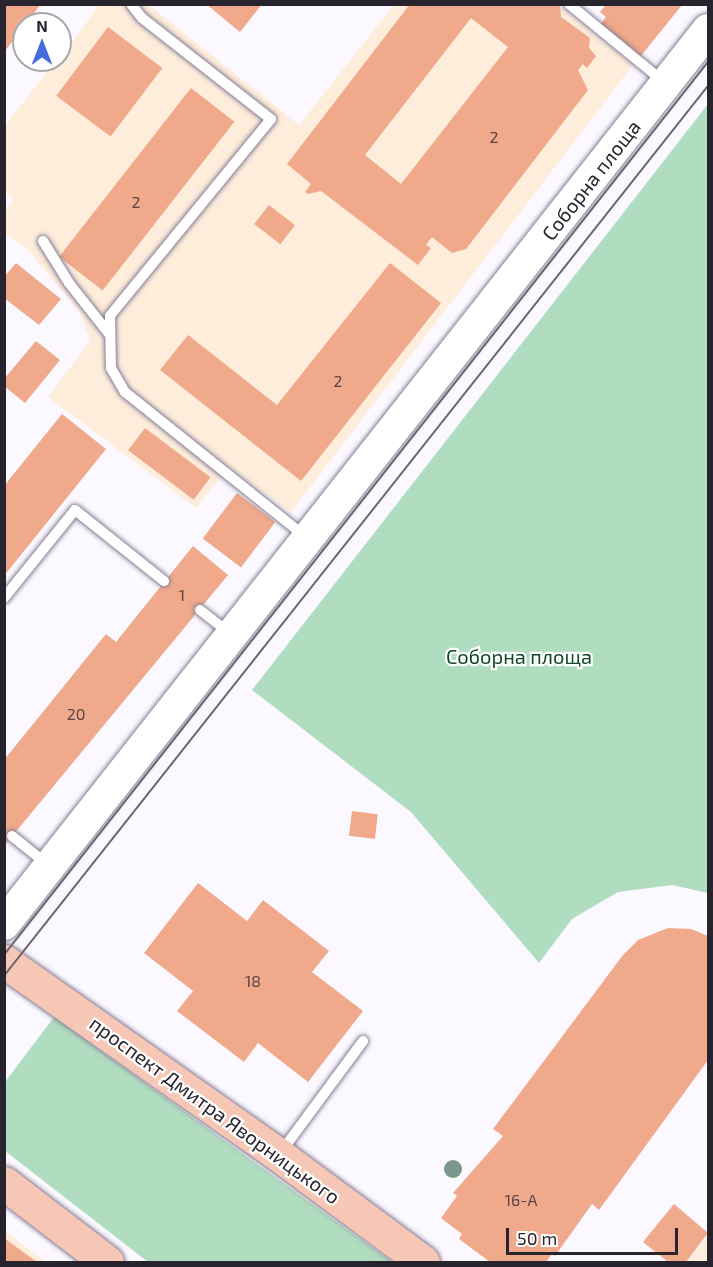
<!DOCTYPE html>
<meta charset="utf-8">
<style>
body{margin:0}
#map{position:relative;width:713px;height:1267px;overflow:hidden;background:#fbf9ff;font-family:"Exo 2",sans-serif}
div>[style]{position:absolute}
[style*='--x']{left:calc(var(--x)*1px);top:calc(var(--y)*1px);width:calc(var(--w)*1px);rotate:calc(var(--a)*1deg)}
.education>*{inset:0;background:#feeddb}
.green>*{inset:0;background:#b0dcc0}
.building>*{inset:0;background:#f0a98a;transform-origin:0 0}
.roads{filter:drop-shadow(0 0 2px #867d96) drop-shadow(0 0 2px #867d96)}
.service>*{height:10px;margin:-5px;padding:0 5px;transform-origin:5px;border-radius:5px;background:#fff}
.secondary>*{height:32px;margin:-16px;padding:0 16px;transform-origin:16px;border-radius:16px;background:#fff}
.primary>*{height:33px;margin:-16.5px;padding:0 16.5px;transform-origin:16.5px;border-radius:16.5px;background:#f7c7b6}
.tram>*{height:1.5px;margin:-0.75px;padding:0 0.75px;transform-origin:0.75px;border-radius:0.75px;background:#6b6770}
.trees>*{width:18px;height:18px;margin:-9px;border-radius:50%;background:#7a978a}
span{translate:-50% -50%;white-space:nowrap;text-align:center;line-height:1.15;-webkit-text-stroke:4.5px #fff;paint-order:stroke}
.number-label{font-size:16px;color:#5a4545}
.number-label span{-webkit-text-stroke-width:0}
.street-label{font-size:20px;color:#28242e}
.park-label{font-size:20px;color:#10472b}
.frame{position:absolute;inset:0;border:6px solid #28242e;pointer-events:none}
.north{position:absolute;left:12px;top:12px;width:60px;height:60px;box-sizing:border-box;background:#fff;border:2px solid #a9a7ab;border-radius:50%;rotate:0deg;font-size:16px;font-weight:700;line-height:24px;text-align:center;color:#28242e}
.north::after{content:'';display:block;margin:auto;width:21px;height:27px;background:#446cde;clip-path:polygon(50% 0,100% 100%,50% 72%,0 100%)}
.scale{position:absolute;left:506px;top:1228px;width:172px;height:27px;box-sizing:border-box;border:3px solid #28242e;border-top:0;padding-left:8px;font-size:18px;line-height:21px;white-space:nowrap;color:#28242e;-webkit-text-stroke:4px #fff;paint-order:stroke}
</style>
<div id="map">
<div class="education">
<div style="clip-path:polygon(99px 5px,149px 5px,299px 125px,394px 5px,559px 5px,633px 65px,291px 512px,229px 467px,196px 508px,48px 397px,90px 341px,80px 312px,28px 250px,5px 233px,5px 212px,14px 199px,5px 191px,4px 127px,56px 60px,60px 60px)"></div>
<div style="clip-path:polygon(5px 1231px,45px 1262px,5px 1262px)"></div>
<div style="clip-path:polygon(708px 1235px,708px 1262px,686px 1262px)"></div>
</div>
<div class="green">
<div style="clip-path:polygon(708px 104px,708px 893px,672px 885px,618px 892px,572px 919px,539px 963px,411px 812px,252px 690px)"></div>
<div style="clip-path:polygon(54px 1017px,392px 1262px,148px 1262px,5px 1151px,5px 1082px)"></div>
</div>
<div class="building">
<div style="clip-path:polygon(5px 4px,41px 4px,5px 51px)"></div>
<div style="clip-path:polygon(206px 4px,262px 4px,240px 32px)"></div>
<div style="clip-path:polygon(evenodd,410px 4px,560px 4px,561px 17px,590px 38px,589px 48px,596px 56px,587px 68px,583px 64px,578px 70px,588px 90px,466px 249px,452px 253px,432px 237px,426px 245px,431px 248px,418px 265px,321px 191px,308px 194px,305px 192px,311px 184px,287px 164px,410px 4px,471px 18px,508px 47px,401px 184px,365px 155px,471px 18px)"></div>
<div style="clip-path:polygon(606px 5px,682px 5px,640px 57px,598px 27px,606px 17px,600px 12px)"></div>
<div style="left:108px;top:27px;width:68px;height:86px;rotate:37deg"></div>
<div style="left:191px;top:88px;width:55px;height:214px;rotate:38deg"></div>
<div style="left:269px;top:205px;width:33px;height:24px;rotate:38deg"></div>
<div style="clip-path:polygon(16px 263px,61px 299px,39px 325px,4px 298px,4px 277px)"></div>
<div style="clip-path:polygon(390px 263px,441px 303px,301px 481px,160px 370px,188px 335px,277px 405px)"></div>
<div style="clip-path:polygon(36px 341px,60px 360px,25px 403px,4px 386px,4px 379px)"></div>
<div style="clip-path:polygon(62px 414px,106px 449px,4px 576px,4px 486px)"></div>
<div style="left:145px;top:428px;width:82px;height:28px;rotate:37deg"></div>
<div style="left:237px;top:493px;width:48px;height:57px;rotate:37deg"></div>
<div style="clip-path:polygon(193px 546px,228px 575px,4px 846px,4px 760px,106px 634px,116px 642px)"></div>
<div style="left:352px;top:811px;width:26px;height:25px;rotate:7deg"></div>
<div style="clip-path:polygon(198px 883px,247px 921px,263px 900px,329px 951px,312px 972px,363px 1011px,308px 1082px,258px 1043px,244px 1062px,177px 1011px,193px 991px,144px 953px)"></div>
<div style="clip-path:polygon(668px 928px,691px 929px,708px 936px,708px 1060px,599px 1210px,592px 1204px,555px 1256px,552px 1254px,546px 1262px,490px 1262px,459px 1239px,462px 1234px,441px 1218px,457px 1196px,453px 1193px,503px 1136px,493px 1129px,623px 955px,638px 940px)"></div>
<div style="clip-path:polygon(674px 1204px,708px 1233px,686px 1262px,668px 1262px,643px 1242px)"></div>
<div style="clip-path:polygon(4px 1238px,37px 1262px,4px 1262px)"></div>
</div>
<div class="roads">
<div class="service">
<div style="--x:131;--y:4;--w:18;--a:52"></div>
<div style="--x:142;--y:18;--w:164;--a:38.1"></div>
<div style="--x:271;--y:119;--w:254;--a:129.3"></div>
<div style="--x:110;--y:316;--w:52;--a:88.9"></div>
<div style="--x:111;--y:368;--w:28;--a:60"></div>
<div style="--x:125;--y:392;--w:231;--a:38.7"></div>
<div style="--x:569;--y:4;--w:123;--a:39.4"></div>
<div style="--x:43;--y:241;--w:49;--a:58.2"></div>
<div style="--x:69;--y:283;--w:66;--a:51.7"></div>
<div style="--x:4;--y:598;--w:113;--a:-51.1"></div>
<div style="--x:75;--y:510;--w:114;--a:38.6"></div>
<div style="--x:200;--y:610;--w:37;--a:38"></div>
<div style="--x:12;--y:836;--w:45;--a:38.7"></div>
<div style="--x:281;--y:1152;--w:138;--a:-53.5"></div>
</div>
<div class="secondary">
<div style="--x:4;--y:924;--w:1138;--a:-51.78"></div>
</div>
<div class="primary">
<div style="--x:4;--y:961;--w:337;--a:35.2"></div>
<div style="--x:279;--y:1155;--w:179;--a:36.6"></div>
<div style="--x:4;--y:1183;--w:130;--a:37.5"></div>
</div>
</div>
<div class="tram">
<div style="--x:4;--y:955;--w:1137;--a:-51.75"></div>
<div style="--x:4;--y:976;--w:1135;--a:-51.66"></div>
</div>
<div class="trees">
<div style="left:453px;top:1169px"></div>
</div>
<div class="number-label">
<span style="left:494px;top:137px">2</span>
<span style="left:136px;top:202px">2</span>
<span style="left:338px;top:381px">2</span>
<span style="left:182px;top:595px">1</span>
<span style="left:76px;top:714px">20</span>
<span style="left:253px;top:981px">18</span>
<span style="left:521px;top:1200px">16-А</span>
</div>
<div class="street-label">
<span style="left:591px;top:180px;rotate:-52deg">Соборна площа</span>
<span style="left:215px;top:1110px;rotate:36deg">проспект Дмитра Яворницького</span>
</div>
<div class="park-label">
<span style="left:519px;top:656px">Соборна площа</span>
</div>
<div class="frame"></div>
<div class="north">N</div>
<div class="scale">50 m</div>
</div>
